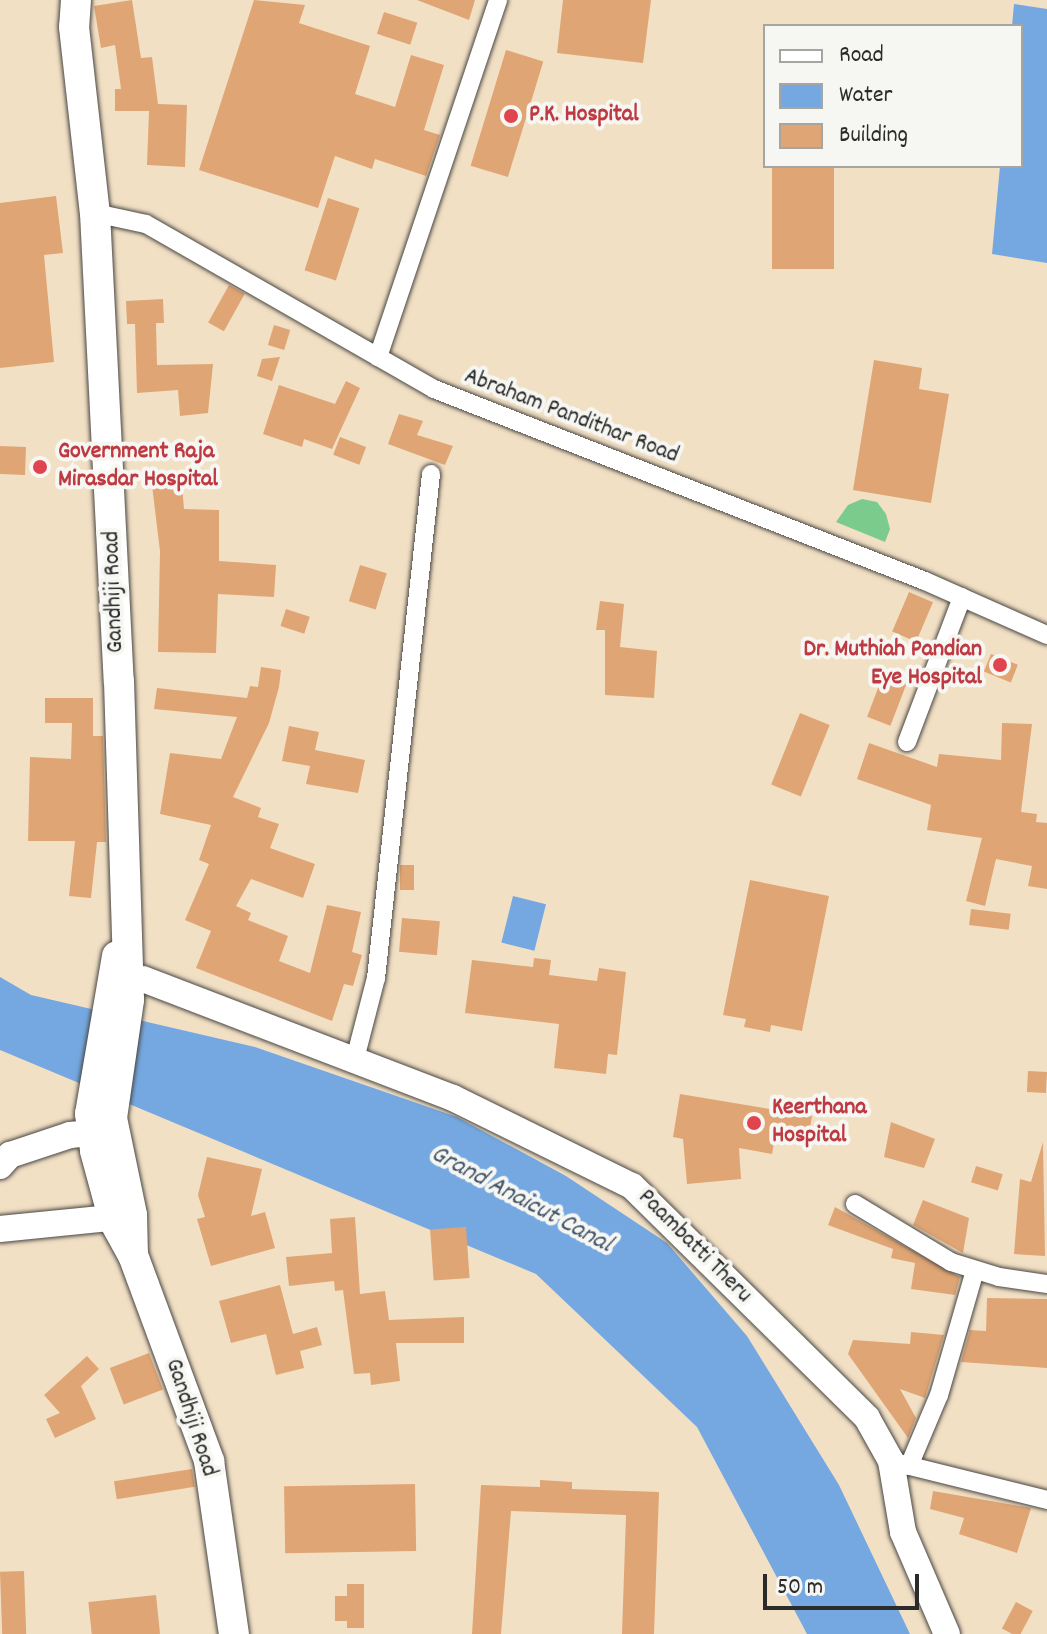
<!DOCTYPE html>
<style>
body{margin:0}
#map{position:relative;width:1047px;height:1634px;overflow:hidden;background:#f2e0c5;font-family:Dekko,sans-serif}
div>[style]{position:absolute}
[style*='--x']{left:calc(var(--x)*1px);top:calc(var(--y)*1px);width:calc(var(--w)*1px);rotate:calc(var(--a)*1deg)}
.green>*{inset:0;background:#7bcb8c}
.water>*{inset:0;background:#75a8e1;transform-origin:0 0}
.building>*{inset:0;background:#e0a574;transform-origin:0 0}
.roads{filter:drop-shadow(0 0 2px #494642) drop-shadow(0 0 2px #494642)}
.street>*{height:18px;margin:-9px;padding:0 9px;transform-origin:9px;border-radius:9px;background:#fff}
.secondary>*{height:26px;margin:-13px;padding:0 13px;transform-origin:13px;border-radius:13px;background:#fff}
.primary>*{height:30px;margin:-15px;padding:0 15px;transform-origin:15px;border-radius:15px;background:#fff}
.dots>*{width:22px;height:22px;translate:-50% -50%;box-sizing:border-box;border:4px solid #f6f6f2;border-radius:50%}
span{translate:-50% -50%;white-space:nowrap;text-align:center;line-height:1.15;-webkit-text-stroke:8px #f6f6f2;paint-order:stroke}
.health-label{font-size:24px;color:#be3a42;font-weight:700}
.left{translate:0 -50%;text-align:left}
.right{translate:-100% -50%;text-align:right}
.street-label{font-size:24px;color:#2b2b2b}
.water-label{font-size:26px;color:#45576b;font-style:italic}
.legend{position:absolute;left:763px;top:24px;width:260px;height:144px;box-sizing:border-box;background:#f6f6f2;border:2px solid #a5a5a2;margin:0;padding:10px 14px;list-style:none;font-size:24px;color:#2b2b2b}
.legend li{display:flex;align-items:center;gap:16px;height:40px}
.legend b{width:40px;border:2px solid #a5a5a2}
.scale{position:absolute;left:763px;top:1574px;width:156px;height:36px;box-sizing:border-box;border:4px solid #2b2b2b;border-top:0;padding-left:10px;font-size:24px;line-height:28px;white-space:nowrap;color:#2b2b2b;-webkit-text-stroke:6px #f6f6f2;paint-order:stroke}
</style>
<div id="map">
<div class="green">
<div style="clip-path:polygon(862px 499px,877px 502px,886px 514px,890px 529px,885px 542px,836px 522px,848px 505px)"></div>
</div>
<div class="water">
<div style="clip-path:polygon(1014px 4px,1047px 9px,1047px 263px,992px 254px,1000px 166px,1021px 166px,1021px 26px,1012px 26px)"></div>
<div style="left:513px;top:896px;width:34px;height:48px;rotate:14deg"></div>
<div style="clip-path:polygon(0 977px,31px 995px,255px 1047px,457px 1117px,566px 1176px,667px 1243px,747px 1336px,839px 1485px,910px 1634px,807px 1634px,697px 1427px,536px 1274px,0 1050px)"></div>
</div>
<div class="building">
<div style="clip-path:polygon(132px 0,141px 58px,152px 57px,158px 104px,187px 105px,185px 167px,147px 165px,149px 111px,115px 111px,115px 89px,121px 89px,115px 45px,101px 48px,94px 6px)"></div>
<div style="clip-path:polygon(254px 0,305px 5px,299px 23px,370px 46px,355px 94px,395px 107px,411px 55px,444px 65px,424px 130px,440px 135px,426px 176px,375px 159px,372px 169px,335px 156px,318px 208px,199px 170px)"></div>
<div style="clip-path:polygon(417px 0,475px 0,469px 20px)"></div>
<div style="clip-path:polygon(563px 0,651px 0,643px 63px,557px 53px)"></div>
<div style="left:384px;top:12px;width:35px;height:23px;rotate:18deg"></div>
<div style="left:506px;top:50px;width:39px;height:121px;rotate:17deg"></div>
<div style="left:772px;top:166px;width:62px;height:103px"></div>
<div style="clip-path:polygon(56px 196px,63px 253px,44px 255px,54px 362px,0 368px,0 203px)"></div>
<div style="left:328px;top:198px;width:33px;height:76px;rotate:18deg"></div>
<div style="left:229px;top:285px;width:18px;height:43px;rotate:29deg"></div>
<div style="clip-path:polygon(163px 299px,164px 323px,156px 323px,157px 365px,213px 364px,208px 413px,180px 416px,178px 390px,137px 393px,135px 324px,127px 324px,126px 301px)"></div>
<div style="left:274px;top:325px;width:17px;height:21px;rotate:17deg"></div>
<div style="clip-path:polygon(280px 357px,272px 381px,257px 376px,262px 359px)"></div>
<div style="clip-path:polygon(874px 360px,922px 368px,919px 389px,949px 394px,931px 503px,853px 490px)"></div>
<div style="clip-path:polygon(346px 381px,360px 388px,332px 449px,304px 439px,302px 447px,263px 434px,279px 385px,335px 404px)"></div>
<div style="clip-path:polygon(399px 414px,423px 421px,417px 435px,453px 446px,445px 465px,388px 444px)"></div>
<div style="left:340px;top:437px;width:28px;height:19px;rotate:21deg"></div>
<div style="left:0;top:446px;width:26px;height:28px;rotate:2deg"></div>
<div style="clip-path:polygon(181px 474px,184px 509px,219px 510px,219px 561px,276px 565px,274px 597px,218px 594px,216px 653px,158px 652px,160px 551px,151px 477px)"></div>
<div style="left:360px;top:565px;width:28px;height:38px;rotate:17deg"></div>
<div style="left:909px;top:592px;width:26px;height:43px;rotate:23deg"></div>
<div style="clip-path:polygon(600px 601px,624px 604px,620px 647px,657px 651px,654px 698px,605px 695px,605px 630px,596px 630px)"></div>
<div style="left:286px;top:609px;width:25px;height:18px;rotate:18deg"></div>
<div style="left:991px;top:654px;width:29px;height:19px;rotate:22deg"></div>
<div style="clip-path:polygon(261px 667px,281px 670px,279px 687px,269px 723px,233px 797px,261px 808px,258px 817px,279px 824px,270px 848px,315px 864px,303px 898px,251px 879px,236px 906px,251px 913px,248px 920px,288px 936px,279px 961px,310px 973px,327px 905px,361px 912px,352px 952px,362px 955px,353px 986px,344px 984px,332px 1021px,196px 968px,211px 931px,185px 920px,209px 864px,199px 860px,211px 825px,160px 814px,170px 753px,221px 759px,237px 717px,154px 709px,157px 688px,247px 698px,250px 686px,258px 687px)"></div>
<div style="left:885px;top:670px;width:25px;height:50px;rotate:21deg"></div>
<div style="clip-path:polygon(45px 698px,93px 698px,93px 736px,103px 736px,106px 842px,97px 842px,91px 898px,69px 896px,75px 841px,28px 841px,30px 757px,71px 759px,72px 723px,45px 723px)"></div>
<div style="left:800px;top:713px;width:32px;height:77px;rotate:22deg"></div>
<div style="clip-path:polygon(1002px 723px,1032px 724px,1021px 812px,1037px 814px,1036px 822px,1047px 823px,1047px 889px,1028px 886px,1032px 866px,996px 859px,985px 906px,966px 901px,982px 838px,927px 830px,931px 805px,857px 779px,869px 743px,937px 767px,939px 754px,1001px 760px)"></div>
<div style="clip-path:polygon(289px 726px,319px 732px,315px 750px,365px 760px,358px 793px,306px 784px,310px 766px,282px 761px)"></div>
<div style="left:400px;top:865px;width:14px;height:25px"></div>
<div style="clip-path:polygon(750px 880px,829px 896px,802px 1031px,771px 1025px,770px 1032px,744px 1027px,746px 1019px,723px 1015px)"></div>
<div style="left:971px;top:909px;width:40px;height:16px;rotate:7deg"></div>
<div style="left:402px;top:918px;width:38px;height:34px;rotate:5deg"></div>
<div style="clip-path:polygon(534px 958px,551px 960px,549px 975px,597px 981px,599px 968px,626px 972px,617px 1055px,608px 1054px,606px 1074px,554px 1068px,559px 1024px,465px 1013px,472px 960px,533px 967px)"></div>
<div style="left:1028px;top:1071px;width:19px;height:21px;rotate:3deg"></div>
<div style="clip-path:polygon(680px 1094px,812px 1116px,808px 1142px,775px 1137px,772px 1154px,739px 1148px,741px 1179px,687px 1184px,683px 1139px,673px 1137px)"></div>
<div style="clip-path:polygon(891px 1122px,935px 1139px,924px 1168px,884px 1157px)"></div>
<div style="clip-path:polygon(1043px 1142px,1045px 1256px,1014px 1254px,1020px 1179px,1031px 1182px)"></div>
<div style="clip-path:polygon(207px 1157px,262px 1169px,251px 1216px,265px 1212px,275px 1248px,211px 1266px,197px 1219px,205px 1217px,198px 1195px)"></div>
<div style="left:976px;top:1166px;width:28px;height:17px;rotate:17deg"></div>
<div style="clip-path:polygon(923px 1200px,969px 1218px,963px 1253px,913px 1225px)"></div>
<div style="clip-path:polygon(835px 1207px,960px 1277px,955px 1295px,911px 1289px,915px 1263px,891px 1258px,893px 1249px,828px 1225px)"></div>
<div style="clip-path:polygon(355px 1217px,360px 1294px,385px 1291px,389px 1320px,464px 1317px,464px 1343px,396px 1343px,400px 1381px,371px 1385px,370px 1373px,354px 1374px,343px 1290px,335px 1291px,334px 1281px,289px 1286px,286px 1257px,332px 1253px,330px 1219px)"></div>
<div style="left:466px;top:1227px;width:51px;height:36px;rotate:86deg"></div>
<div style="clip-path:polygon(280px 1285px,293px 1334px,317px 1327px,322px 1345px,300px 1351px,304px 1368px,276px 1375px,266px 1334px,231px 1343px,219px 1301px)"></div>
<div style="clip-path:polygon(987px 1298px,1047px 1299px,1047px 1368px,961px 1362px,970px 1330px,986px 1331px)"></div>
<div style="clip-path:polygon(911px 1332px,944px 1335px,925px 1398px,900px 1389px,916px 1418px,908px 1438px,848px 1354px,853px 1340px,910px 1344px)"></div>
<div style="left:149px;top:1353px;width:39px;height:42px;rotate:69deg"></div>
<div style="clip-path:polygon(87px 1356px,99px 1369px,81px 1386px,96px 1419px,55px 1438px,46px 1419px,60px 1413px,44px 1395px)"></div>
<div style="left:192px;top:1469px;width:18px;height:79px;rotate:81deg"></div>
<div style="clip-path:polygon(540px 1480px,572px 1482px,572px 1489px,659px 1492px,654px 1634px,622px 1634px,626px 1515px,511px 1511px,501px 1634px,472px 1634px,481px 1485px,540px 1487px)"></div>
<div style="left:415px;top:1484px;width:67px;height:131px;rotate:89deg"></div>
<div style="clip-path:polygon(933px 1491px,1031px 1508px,1017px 1553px,959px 1534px,964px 1518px,930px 1509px)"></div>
<div style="left:24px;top:1571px;width:63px;height:24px;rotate:88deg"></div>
<div style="clip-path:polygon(347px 1584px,364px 1584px,364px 1628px,347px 1628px,347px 1621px,335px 1621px,335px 1596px,347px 1596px)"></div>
<div style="left:156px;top:1595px;width:39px;height:68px;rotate:84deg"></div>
<div style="left:1016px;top:1602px;width:19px;height:30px;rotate:28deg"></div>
</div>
<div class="roads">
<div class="street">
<div style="--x:95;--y:213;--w:52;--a:12.2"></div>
<div style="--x:146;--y:224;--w:332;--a:29.8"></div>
<div style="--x:434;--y:389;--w:527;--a:21.36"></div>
<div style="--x:925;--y:581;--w:133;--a:23.9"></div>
<div style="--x:378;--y:357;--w:377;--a:-71.4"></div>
<div style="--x:907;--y:742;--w:155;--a:-69.2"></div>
<div style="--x:355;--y:1059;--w:84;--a:-75.5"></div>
<div style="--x:376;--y:978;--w:507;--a:-83.77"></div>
<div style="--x:855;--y:1204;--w:112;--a:31.1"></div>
<div style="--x:951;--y:1262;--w:50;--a:17.4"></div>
<div style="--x:999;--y:1277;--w:49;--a:8.3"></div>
<div style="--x:898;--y:1463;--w:154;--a:13.9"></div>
<div style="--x:909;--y:1466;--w:77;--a:-67.1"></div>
<div style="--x:939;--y:1395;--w:130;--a:-73.9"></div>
</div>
<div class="secondary">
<div style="--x:143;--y:979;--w:332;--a:21"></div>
<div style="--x:453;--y:1098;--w:199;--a:26.2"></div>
<div style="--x:632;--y:1186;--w:330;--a:44.6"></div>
<div style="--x:867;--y:1418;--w:49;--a:60.8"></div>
<div style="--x:891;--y:1461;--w:72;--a:80.4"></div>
<div style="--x:903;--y:1532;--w:111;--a:66.7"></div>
<div style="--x:0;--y:1166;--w:15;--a:-48"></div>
<div style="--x:10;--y:1155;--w:63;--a:-18.4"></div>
<div style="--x:70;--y:1135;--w:42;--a:-5.4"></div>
<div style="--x:0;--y:1229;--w:132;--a:-5.7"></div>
</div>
<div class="primary">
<div style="--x:76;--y:0;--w:27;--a:94"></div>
<div style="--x:74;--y:27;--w:187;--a:83.6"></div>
<div style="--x:95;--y:213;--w:469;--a:87.1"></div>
<div style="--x:119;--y:681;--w:319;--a:88.2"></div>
<div style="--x:129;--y:1000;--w:119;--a:98.2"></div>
<div style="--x:112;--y:1118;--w:99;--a:78.3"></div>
<div style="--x:132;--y:1215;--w:40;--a:88.6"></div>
<div style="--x:117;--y:956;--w:160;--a:99.7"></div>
<div style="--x:90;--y:1114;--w:37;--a:82"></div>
<div style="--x:95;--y:1151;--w:73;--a:74.8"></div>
<div style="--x:114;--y:1221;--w:39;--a:61"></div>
<div style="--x:133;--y:1255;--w:220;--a:69.7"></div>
<div style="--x:209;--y:1461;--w:175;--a:81.8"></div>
</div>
</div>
<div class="dots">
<div style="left:511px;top:116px;background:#e0444e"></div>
<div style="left:40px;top:467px;background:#e0444e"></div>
<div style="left:1000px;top:665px;background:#e0444e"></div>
<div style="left:754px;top:1123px;background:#e0444e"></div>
</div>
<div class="health-label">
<span class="left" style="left:529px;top:116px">P.K. Hospital</span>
<span class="left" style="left:58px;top:467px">Government Raja<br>Mirasdar Hospital</span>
<span class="right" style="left:982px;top:665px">Dr. Muthiah Pandian<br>Eye Hospital</span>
<span class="left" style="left:772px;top:1123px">Keerthana<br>Hospital</span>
</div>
<div class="street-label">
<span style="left:571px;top:417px;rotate:21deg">Abraham Pandithar Road</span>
<span style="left:115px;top:592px;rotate:-92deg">Gandhiji Road</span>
<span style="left:694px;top:1247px;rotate:45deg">Paambatti Theru</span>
<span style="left:190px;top:1418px;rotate:72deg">Gandhiji Road</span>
</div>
<div class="water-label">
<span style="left:521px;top:1200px;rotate:28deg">Grand Anaicut Canal</span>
</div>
<ul class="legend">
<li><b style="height:10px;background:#fff"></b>Road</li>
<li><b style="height:22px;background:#75a8e1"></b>Water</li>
<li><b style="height:22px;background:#e0a574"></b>Building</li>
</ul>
<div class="scale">50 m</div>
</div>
